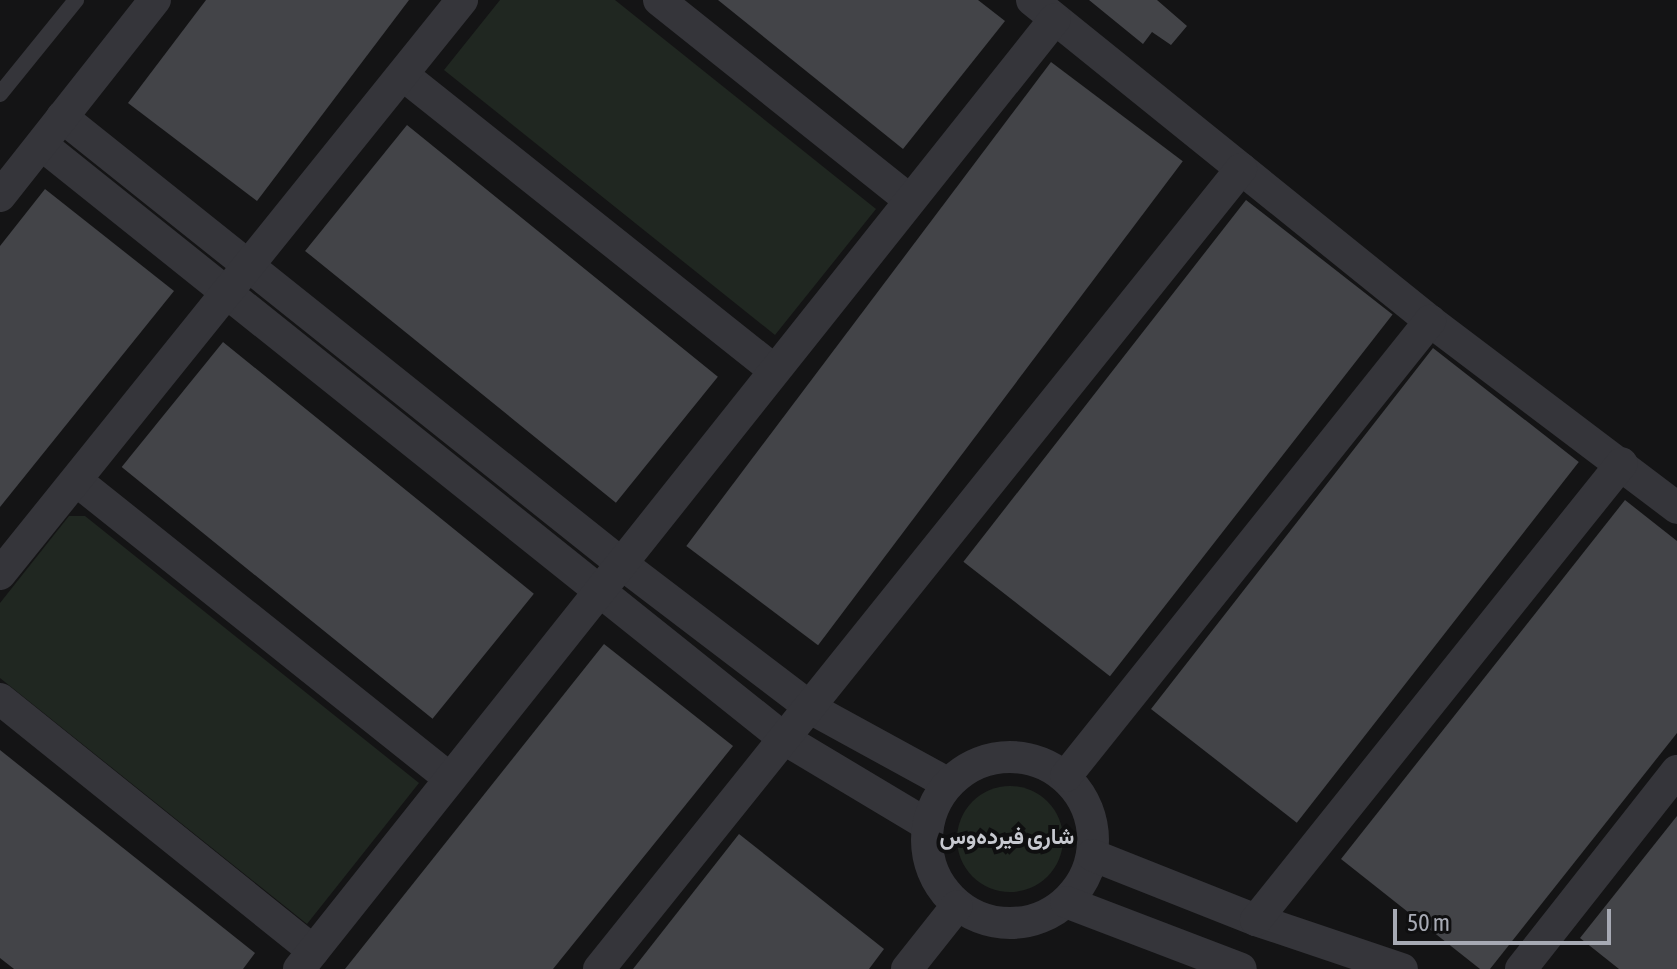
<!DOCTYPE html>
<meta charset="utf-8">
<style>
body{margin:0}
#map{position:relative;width:1677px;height:969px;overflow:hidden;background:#141415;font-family:"Asap Condensed",Vazirmatn,sans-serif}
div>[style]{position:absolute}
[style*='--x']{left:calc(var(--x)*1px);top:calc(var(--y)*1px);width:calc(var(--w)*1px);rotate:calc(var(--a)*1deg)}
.green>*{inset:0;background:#202721}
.round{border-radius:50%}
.building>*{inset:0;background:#434448;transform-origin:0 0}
.lane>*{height:16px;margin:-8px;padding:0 8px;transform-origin:8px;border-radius:8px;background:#35353a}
.street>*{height:32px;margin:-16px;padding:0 16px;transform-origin:16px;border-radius:16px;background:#35353a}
.street>.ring{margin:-16px;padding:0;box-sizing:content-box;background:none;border:32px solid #35353a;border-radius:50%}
span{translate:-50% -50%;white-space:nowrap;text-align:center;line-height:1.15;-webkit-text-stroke:8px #0f0f10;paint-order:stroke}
.neighbourhood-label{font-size:22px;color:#c7c9d0;font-weight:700}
.scale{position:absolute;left:1393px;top:909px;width:218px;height:36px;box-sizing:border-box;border:4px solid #a7aab4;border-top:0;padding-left:10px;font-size:24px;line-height:28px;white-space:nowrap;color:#a7aab4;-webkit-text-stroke:6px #0f0f10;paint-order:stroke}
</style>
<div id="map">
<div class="green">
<div style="clip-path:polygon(500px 0,615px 0,876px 209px,775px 335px,444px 70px)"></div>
<div style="clip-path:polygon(69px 516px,85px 516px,419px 783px,307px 924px,0 678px,0 603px)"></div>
<div class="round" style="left:957px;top:786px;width:106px;height:106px"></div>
</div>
<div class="building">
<div style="clip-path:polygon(206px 0,409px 0,257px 201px,128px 103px)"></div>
<div style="clip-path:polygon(718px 0,978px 0,1005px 21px,903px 149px)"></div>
<div style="clip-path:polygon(1089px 0,1157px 0,1187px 26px,1171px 45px,1152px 32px,1143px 44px)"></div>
<div style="left:1051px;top:62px;width:165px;height:606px;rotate:37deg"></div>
<div style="left:407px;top:125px;width:400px;height:162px;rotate:39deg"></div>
<div style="clip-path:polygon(45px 189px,174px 291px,0 507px,0 246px)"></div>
<div style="left:1246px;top:200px;width:186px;height:459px;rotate:38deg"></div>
<div style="left:223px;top:342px;width:400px;height:161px;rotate:39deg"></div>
<div style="left:1433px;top:348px;width:185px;height:458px;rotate:38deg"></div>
<div style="clip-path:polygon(1625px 500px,1677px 541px,1677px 733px,1490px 969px,1480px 969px,1341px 859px)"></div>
<div style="clip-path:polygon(604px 644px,733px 746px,692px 797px,553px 969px,345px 969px)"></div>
<div style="clip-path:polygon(0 750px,255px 953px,243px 969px,14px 969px,0 958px)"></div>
<div style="clip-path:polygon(1677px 816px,1677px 969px,1619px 969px,1580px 938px)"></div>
<div style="clip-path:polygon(739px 834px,884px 949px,869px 969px,633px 969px)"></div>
</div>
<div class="lane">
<div style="--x:0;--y:94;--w:121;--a:-51"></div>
</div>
<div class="street">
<div style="--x:659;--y:0;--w:319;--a:38.6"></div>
<div style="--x:1032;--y:0;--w:511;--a:38.89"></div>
<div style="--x:1430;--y:321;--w:310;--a:37.1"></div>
<div style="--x:403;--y:75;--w:474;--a:38.5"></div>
<div style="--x:62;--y:117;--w:717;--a:38.6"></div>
<div style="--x:622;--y:564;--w:239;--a:37.3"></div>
<div style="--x:812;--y:709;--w:154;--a:28.7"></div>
<div style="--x:42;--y:145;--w:953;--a:38.65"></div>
<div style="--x:786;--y:740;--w:165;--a:30.9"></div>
<div style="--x:0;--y:196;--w:250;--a:-51.7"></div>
<div style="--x:77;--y:481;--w:477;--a:38.6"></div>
<div style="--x:0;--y:574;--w:737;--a:-51.17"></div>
<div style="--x:0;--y:699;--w:402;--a:38.8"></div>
<div class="ring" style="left:927px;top:757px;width:134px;height:134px"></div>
<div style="--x:1066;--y:776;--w:583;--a:-51.34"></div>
<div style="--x:1092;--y:855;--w:176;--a:21.6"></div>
<div style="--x:1256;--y:920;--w:154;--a:18.6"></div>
<div style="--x:1066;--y:902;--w:187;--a:20.9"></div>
<div style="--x:1256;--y:920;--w:585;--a:-51.31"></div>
<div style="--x:299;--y:969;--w:1214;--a:-51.49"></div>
<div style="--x:599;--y:969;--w:1026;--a:-51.25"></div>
<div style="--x:907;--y:969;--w:80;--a:-51.6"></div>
<div style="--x:1521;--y:969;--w:252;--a:-51.8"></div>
</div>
<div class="neighbourhood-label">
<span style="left:1007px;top:837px">شاری فیردەوس</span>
</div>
<div class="scale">50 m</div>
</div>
